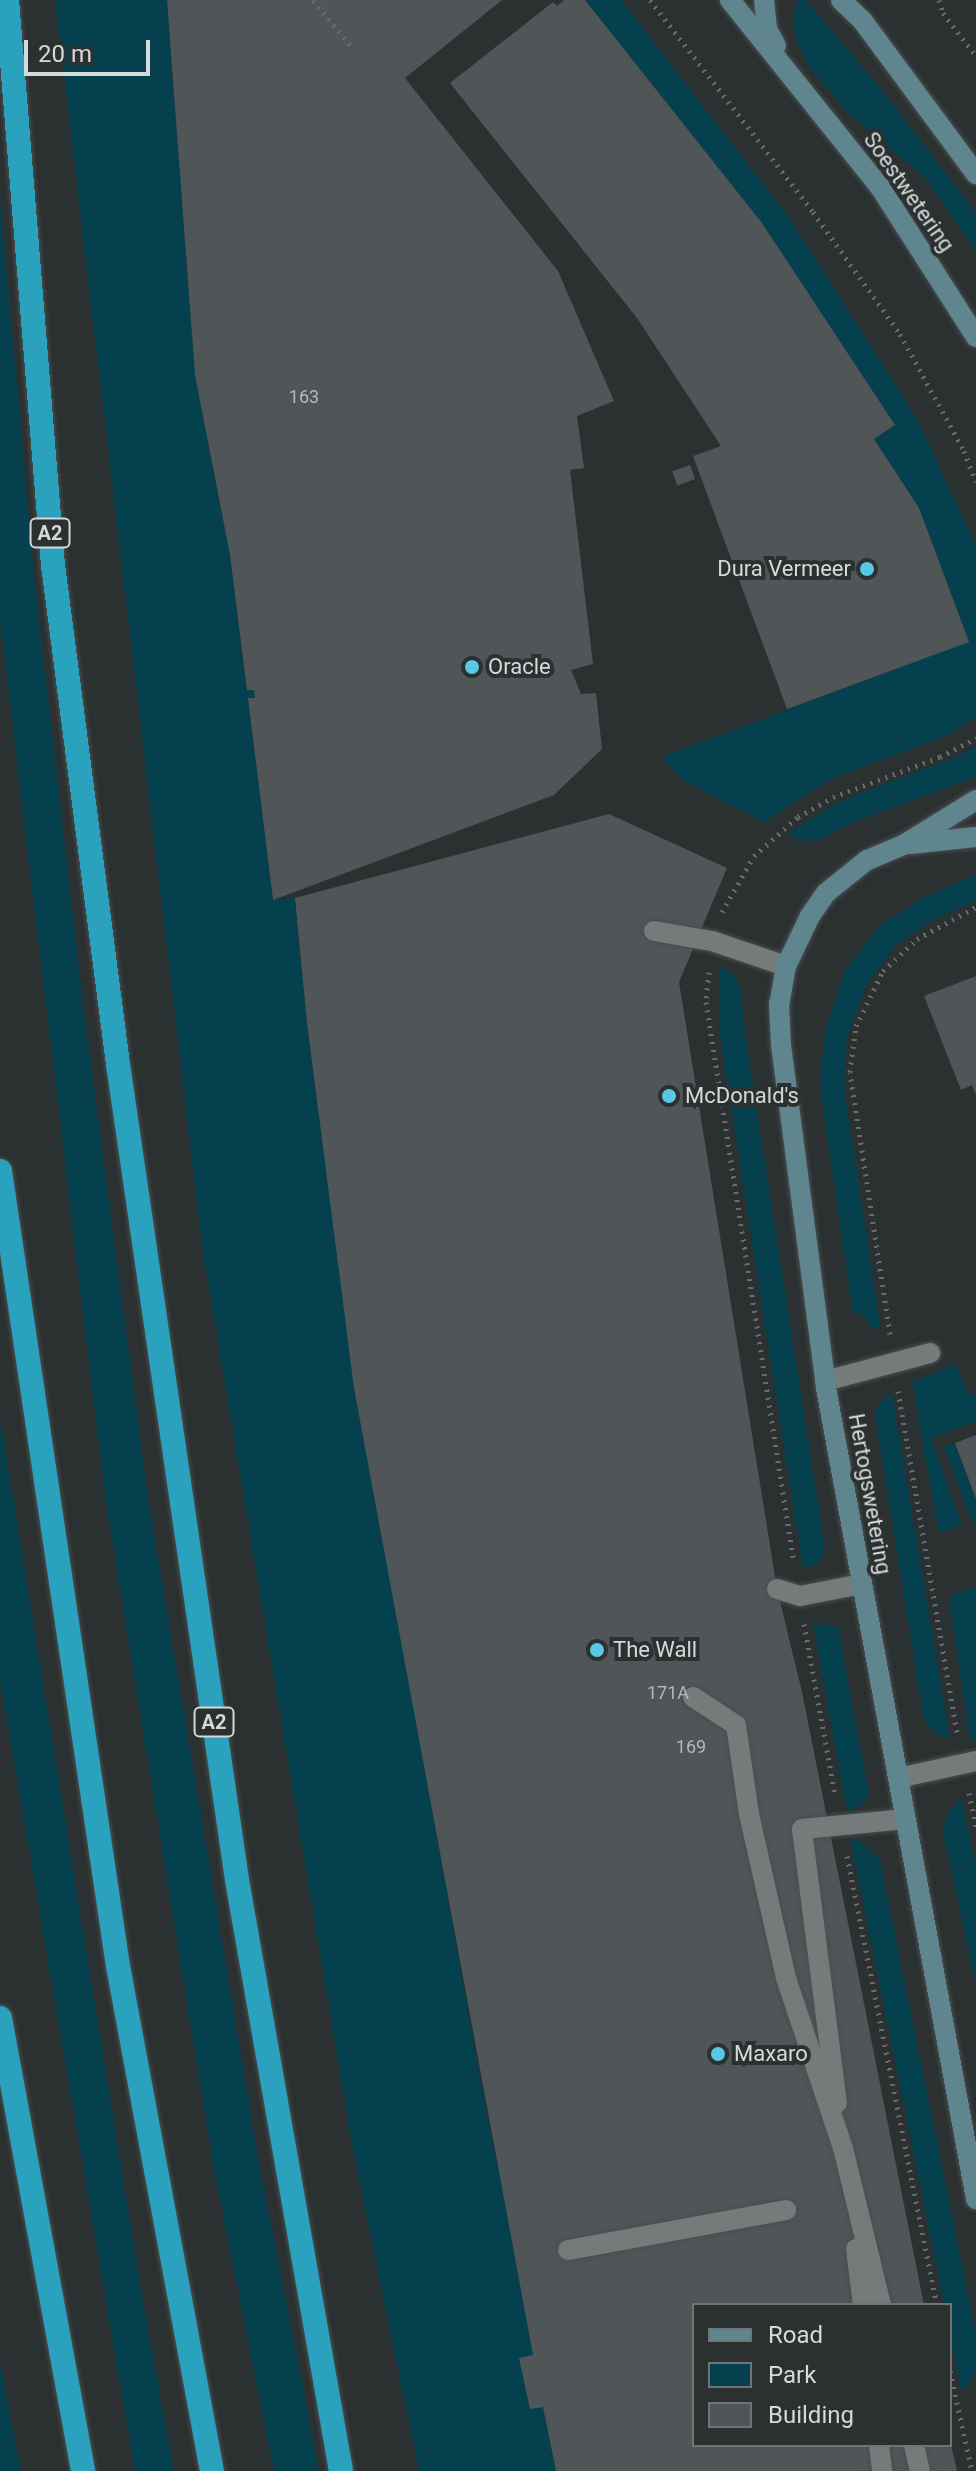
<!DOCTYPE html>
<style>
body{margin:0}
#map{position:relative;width:976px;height:2471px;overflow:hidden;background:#2b3031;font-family:Roboto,sans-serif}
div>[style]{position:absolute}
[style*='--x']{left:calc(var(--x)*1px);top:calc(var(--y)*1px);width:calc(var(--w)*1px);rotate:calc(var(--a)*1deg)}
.green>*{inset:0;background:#04404d}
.building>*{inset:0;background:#505557;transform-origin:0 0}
.path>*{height:5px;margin-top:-2.5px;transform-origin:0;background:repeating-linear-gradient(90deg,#686c6d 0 2px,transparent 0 8px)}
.roads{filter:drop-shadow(0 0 2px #4a4e4f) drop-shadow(0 0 2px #4a4e4f)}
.lane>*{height:20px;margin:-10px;padding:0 10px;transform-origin:10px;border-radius:10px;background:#757a7b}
.secondary>*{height:20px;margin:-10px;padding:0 10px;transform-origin:10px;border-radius:10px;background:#5f868f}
.highway>*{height:24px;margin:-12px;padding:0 12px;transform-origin:12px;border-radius:12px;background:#2ba2bd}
.dots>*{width:22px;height:22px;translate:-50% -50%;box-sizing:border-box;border:4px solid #2b3031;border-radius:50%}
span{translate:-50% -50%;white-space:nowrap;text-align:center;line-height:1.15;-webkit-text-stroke:8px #2b3031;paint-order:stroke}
.number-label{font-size:18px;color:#b4b8b9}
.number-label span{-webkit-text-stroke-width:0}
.shield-label span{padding:2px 6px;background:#2b3031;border:2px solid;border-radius:6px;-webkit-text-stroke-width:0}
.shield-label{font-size:20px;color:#d6d9da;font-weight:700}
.street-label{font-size:22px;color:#d6d9da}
.poi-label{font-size:22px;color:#d6d9da}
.right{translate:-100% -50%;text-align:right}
.left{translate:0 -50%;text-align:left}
.legend{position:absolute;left:692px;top:2303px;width:260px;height:144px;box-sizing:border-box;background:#2b3031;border:2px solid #6f7475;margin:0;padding:10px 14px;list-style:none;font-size:24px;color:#d6d9da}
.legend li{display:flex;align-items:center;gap:16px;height:40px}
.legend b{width:40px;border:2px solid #6f7475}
.scale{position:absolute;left:24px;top:40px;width:126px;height:36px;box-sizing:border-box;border:4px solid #d6d9da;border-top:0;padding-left:10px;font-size:24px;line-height:28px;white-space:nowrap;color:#d6d9da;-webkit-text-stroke:6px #2b3031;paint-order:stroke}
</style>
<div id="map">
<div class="green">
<div style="clip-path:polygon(55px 0,167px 0,195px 375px,230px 555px,246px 690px,254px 690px,255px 698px,248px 699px,273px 899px,295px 898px,307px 1023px,328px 1174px,399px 1626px,482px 2089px,560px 2471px,419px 2471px,353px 2150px,202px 1245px)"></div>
<div style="clip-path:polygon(585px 0,621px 0,790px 219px,919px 422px,976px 547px,976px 717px,946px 736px,833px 778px,764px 822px,682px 780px,662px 757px,969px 641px,919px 508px,874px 439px,895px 425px,762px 223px)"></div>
<div style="clip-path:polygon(798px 0,806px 0,881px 89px,970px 205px,976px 215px,976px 251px,926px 179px,849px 114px,810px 68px,797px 43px,793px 19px)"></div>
<div style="clip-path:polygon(0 197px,34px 577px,83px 1004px,147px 1491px,258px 2156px,319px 2471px,274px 2471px,212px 2158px,105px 1496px,0 621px)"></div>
<div style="clip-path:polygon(976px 745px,976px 777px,856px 821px,821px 839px,804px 841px,787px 834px,841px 801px,958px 756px)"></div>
<div style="clip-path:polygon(976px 874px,976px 901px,934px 919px,896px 945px,867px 984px,847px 1038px,844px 1088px,881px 1330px,870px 1327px,862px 1313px,853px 1314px,820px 1086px,825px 1032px,844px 973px,878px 927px,921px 899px)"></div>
<div style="clip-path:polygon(719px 966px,731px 972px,741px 988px,745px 1034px,825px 1549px,818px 1563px,803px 1569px,720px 1036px)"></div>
<div style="clip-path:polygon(956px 1364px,969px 1395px,976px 1393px,976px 1421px,931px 1438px,962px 1525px,939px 1533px,912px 1382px)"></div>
<div style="clip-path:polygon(892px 1393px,950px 1739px,937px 1735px,924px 1721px,875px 1415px,881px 1402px)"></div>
<div style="clip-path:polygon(0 1417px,145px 2314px,174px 2471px,135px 2471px,0 1680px)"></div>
<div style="clip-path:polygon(955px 1443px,976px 1501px,976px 1520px,972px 1522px,944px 1447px)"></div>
<div style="clip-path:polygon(976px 1587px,976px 1739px,970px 1741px,949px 1596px)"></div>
<div style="clip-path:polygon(813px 1623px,838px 1627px,869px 1794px,860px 1806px,847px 1811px)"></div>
<div style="clip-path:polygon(961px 1798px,976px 1867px,976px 1986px,943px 1831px,948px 1814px)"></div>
<div style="clip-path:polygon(850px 1837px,865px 1845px,880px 1860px,976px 2335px,976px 2365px,972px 2381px,961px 2391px,950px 2335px,950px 2305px,944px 2305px)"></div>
<div style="clip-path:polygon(0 2361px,21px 2471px,0 2471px)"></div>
</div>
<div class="building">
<div style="clip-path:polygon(167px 0,502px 0,405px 78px,558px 271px,614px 401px,577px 416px,584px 468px,570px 470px,593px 664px,571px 670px,581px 694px,596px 693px,602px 749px,554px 795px,273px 900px,248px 698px,255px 698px,254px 690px,247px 690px,230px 555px,195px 375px)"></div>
<div style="clip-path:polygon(564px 0,585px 0,762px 223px,895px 425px,874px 439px,919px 508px,969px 642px,787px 709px,693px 456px,721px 446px,637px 318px,450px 83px,553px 2px,557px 6px)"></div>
<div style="left:690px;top:465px;width:15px;height:19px;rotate:70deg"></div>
<div style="clip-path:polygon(609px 814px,727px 868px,679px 982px,777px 1589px,802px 1692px,924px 2305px,694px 2305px,694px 2445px,951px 2445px,957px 2471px,556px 2471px,543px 2407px,530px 2409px,519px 2358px,533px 2355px,354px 1388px,307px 1023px,295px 898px)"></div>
<div style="clip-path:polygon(976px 976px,976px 1095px,972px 1085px,961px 1090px,924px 996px)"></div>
<div style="clip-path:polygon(976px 1435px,976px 1499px,955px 1443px)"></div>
</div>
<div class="path">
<div style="--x:313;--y:0;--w:60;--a:50.4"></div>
<div style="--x:650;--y:0;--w:267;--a:52.4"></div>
<div style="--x:813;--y:212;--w:150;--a:54.5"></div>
<div style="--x:900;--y:334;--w:133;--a:61.3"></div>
<div style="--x:964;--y:451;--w:33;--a:69"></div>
<div style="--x:939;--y:0;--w:14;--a:73"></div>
<div style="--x:943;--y:13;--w:54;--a:52.5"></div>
<div style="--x:722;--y:912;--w:64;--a:-60.3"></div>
<div style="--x:754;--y:856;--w:59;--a:-41.6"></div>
<div style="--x:798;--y:817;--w:40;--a:-29.7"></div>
<div style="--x:833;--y:797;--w:114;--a:-20.5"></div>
<div style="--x:940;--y:757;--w:41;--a:-27.8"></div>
<div style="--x:709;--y:972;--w:30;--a:96"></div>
<div style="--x:706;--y:1002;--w:568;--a:81.09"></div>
<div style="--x:890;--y:1334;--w:265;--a:-98.7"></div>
<div style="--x:850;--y:1072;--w:46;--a:-82.6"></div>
<div style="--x:856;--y:1026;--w:61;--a:-63.9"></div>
<div style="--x:883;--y:971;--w:47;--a:-43.3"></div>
<div style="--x:917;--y:939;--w:67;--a:-28.5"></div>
<div style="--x:898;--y:1391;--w:346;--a:80.2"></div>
<div style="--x:804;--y:1624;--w:174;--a:79.7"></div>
<div style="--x:969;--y:1793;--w:35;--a:78"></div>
<div style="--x:847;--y:1856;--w:458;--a:78.7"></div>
<div style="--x:950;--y:2371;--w:102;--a:77.6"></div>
</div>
<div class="roads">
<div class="lane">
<div style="--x:654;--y:931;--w:59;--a:9.8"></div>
<div style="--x:712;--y:941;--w:78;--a:18.7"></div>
<div style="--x:825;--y:1381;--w:109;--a:-14.9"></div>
<div style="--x:777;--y:1589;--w:24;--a:17"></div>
<div style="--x:800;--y:1596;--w:63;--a:-11"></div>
<div style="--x:693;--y:1697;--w:51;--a:33.1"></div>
<div style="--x:736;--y:1725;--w:90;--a:81.7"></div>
<div style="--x:749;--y:1814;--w:168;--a:77.3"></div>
<div style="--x:786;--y:1978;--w:179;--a:71.5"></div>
<div style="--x:843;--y:2148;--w:162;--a:76.4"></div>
<div style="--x:898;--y:1778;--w:80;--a:-12.3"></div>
<div style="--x:837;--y:2103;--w:276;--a:-97.3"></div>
<div style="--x:802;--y:1829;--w:104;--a:-5.5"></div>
<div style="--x:856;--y:2249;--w:56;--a:82.9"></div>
<div style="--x:568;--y:2250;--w:222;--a:-10.4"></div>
<div style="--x:879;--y:2445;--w:26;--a:83"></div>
<div style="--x:914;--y:2445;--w:27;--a:77"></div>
</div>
<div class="secondary">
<div style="--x:730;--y:0;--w:240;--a:51.3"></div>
<div style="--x:880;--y:187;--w:178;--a:57.4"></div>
<div style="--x:764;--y:0;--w:29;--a:84"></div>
<div style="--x:767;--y:29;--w:19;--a:62"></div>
<div style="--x:841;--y:0;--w:29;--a:44"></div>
<div style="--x:862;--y:20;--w:192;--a:53.5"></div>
<div style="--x:976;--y:800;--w:86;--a:148.3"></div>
<div style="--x:903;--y:845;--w:39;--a:157"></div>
<div style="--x:867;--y:860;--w:53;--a:141.2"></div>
<div style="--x:826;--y:893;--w:28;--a:125"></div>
<div style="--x:810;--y:916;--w:55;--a:115.6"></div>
<div style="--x:786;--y:966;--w:39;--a:100"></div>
<div style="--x:779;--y:1004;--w:41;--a:87.2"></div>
<div style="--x:781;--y:1045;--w:346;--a:82.5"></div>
<div style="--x:826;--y:1388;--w:825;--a:79.52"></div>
<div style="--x:910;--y:844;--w:66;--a:-6.1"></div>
</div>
<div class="highway">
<div style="--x:7;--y:0;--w:567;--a:85.35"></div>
<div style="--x:53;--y:565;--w:503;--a:82.58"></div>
<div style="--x:118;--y:1064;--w:825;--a:81.7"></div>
<div style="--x:237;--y:1880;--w:600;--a:80.02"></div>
<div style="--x:0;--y:1171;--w:804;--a:81.56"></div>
<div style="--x:118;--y:1966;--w:514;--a:79.46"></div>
<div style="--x:0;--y:2018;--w:461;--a:79.6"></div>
</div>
</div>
<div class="dots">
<div style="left:867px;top:569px;background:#59c8e5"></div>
<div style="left:472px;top:667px;background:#59c8e5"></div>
<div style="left:669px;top:1096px;background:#59c8e5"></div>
<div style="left:597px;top:1650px;background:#59c8e5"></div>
<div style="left:718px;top:2054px;background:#59c8e5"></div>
</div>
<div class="number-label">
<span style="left:304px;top:397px">163</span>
<span style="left:668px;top:1693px">171A</span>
<span style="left:691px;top:1747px">169</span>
</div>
<div class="shield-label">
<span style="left:50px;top:533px">A2</span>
<span style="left:214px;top:1722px">A2</span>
</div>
<div class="street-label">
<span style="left:909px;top:192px;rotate:55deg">Soestwetering</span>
<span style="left:870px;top:1494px;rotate:80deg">Hertogswetering</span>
</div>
<div class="poi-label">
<span class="right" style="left:851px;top:569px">Dura Vermeer</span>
<span class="left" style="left:488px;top:667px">Oracle</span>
<span class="left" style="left:685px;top:1096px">McDonald's</span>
<span class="left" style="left:613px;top:1650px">The Wall</span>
<span class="left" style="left:734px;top:2054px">Maxaro</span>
</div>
<ul class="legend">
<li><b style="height:10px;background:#5f868f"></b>Road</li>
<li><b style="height:22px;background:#04404d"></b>Park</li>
<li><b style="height:22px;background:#505557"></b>Building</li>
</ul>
<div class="scale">20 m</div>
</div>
